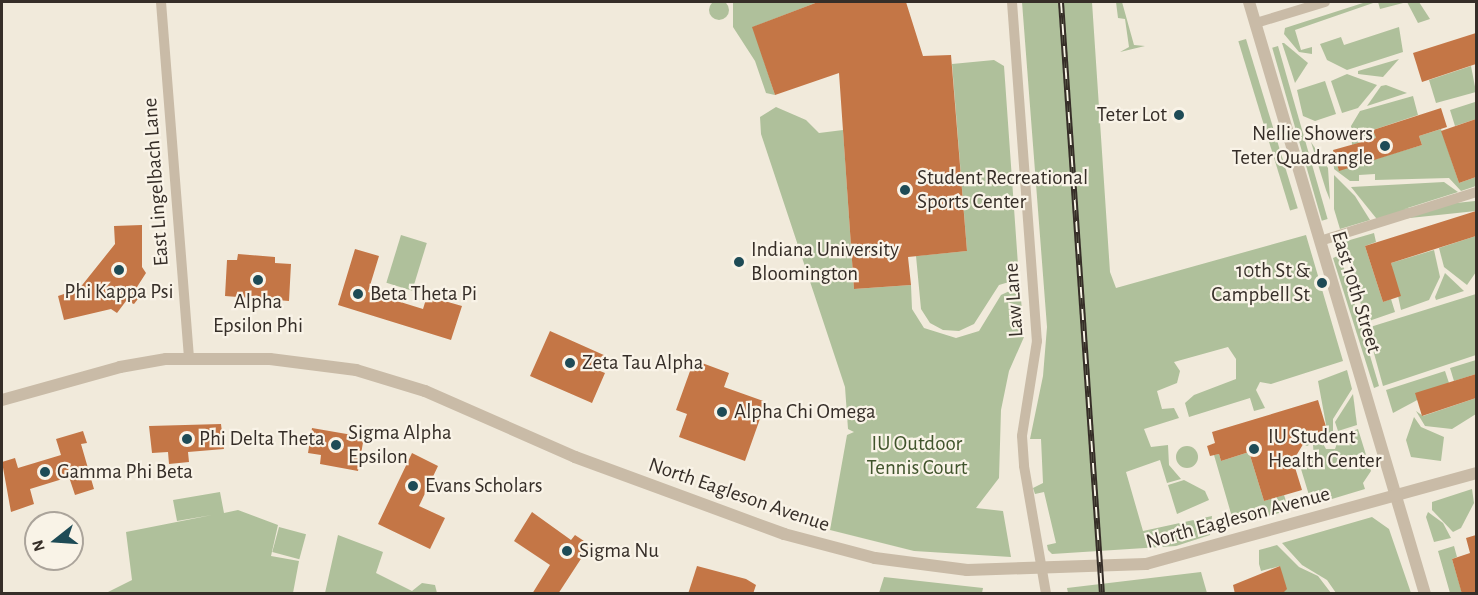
<!DOCTYPE html>
<style>
body{margin:0}
#map{position:relative;width:1478px;height:595px;overflow:hidden;background:#f1eadb;font-family:"Alegreya Sans",sans-serif}
div>[style]{position:absolute}
[style*='--x']{left:calc(var(--x)*1px);top:calc(var(--y)*1px);width:calc(var(--w)*1px);rotate:calc(var(--a)*1deg)}
.green>*{inset:0;background:#afc09b;transform-origin:0 0}
.round{border-radius:50%}
.building>*{inset:0;background:#c47646}
.minor>*{height:10px;margin:-5px;padding:0 5px;transform-origin:5px;border-radius:5px;background:#c9bba7}
.tertiary>*{height:12px;margin:-6px;padding:0 6px;transform-origin:6px;border-radius:6px;background:#c9bba7}
.rail>*{height:6px;margin-top:-3px;transform-origin:0;background:repeating-linear-gradient(90deg,#f9f3e7 0 11px,#362e28 0 22px);box-sizing:border-box;border-block:2px solid #362e28}
.dots>*{width:16px;height:16px;translate:-50% -50%;box-sizing:border-box;border:3px solid #f9f3e7;border-radius:50%}
span{translate:-50% -50%;white-space:nowrap;text-align:center;line-height:1.15;-webkit-text-stroke:4.5px #f9f3e7;paint-order:stroke}
.poi-label{font-size:21px;color:#362e28}
.right{translate:-100% -50%;text-align:right}
.left{translate:0 -50%;text-align:left}
.street-label{font-size:21px;color:#362e28}
.park-label{font-size:21px;color:#40542c}
.frame{position:absolute;inset:0;border:3px solid #362e28;pointer-events:none}
.north{position:absolute;left:24px;top:511px;width:60px;height:60px;box-sizing:border-box;background:#f9f3e7;border:2px solid #aba49b;border-radius:50%;rotate:253deg;font-size:16px;font-weight:700;line-height:24px;text-align:center;color:#362e28}
.north::after{content:'';display:block;margin:auto;width:21px;height:27px;background:#1e4b56;clip-path:polygon(50% 0,100% 100%,50% 72%,0 100%)}
</style>
<div id="map">
<div class="green">
<div class="round" style="left:709px;top:0;width:20px;height:20px"></div>
<div style="clip-path:polygon(733px 2px,818px 2px,753px 27px,775px 95px,766px 93px,755px 61px,733px 27px)"></div>
<div style="clip-path:polygon(1022px 2px,1092px 2px,1110px 272px,1116px 288px,1306px 235px,1343px 361px,1271px 384px,1260px 382px,1256px 390px,1265px 408px,1254px 411px,1250px 398px,1189px 417px,1185px 403px,1194px 395px,1236px 379px,1236px 359px,1228px 347px,1174px 362px,1180px 371px,1177px 383px,1157px 391px,1162px 409px,1174px 408px,1179px 418px,1144px 429px,1151px 447px,1168px 445px,1169px 465px,1181px 479px,1167px 483px,1160px 460px,1126px 472px,1143px 531px,1212px 516px,1210px 535px,1176px 546px,1052px 554px,1048px 550px,1047px 545px,1056px 543px,1044px 492px,1035px 494px,1033px 488px,1043px 483px,1041px 439px,1030px 439px,1043px 376px,1047px 327px)"></div>
<div style="clip-path:polygon(1116px 2px,1122px 2px,1134px 45px,1145px 46px,1120px 52px,1129px 47px,1125px 19px,1118px 18px)"></div>
<div style="clip-path:polygon(1366px 2px,1376px 2px,1295px 30px,1301px 50px,1312px 47px,1312px 54px,1299px 52px,1284px 34px,1285px 28px)"></div>
<div style="clip-path:polygon(1378px 2px,1419px 2px,1430px 19px,1418px 23px,1407px 2px,1380px 9px)"></div>
<div style="clip-path:polygon(1399px 27px,1403px 52px,1347px 70px,1327px 60px,1320px 44px,1341px 37px,1344px 45px)"></div>
<div style="left:1246px;top:39px;width:177px;height:8px;rotate:73deg"></div>
<div style="clip-path:polygon(1284px 43px,1308px 63px,1295px 83px,1282px 43px)"></div>
<div style="left:1278px;top:46px;width:180px;height:6px;rotate:74deg"></div>
<div style="clip-path:polygon(1399px 59px,1383px 77px,1358px 74px,1358px 71px)"></div>
<div style="clip-path:polygon(994px 60px,1004px 66px,1019px 279px,999px 285px,974px 324px,959px 331px,943px 330px,930px 323px,921px 309px,916px 256px,967px 251px,952px 64px)"></div>
<div style="clip-path:polygon(1471px 66px,1476px 92px,1436px 103px,1429px 80px)"></div>
<div style="clip-path:polygon(1347px 74px,1377px 85px,1358px 108px,1342px 113px,1331px 81px)"></div>
<div style="clip-path:polygon(1325px 81px,1336px 114px,1315px 121px,1303px 116px,1297px 90px)"></div>
<div style="clip-path:polygon(1386px 85px,1407px 93px,1367px 106px,1381px 86px)"></div>
<div style="clip-path:polygon(1413px 96px,1418px 115px,1373px 130px,1376px 138px,1352px 145px,1351px 126px,1360px 111px)"></div>
<div style="clip-path:polygon(1475px 102px,1476px 119px,1455px 126px,1450px 110px)"></div>
<div style="clip-path:polygon(776px 107px,806px 120px,819px 133px,843px 130px,854px 289px,911px 285px,912px 309px,924px 328px,956px 338px,979px 331px,1001px 295px,1020px 286px,1024px 337px,1009px 371px,1001px 410px,999px 478px,976px 508px,1003px 511px,1011px 557px,914px 551px,830px 530px,847px 435px,854px 432px,848px 429px,845px 387px,761px 134px,760px 117px)"></div>
<div style="clip-path:polygon(1441px 129px,1459px 183px,1476px 177px,1476px 186px,1461px 191px,1449px 178px,1375px 180px,1375px 174px,1359px 175px,1359px 181px,1350px 181px,1334px 169px,1333px 150px,1339px 170px,1422px 145px,1419px 136px)"></div>
<div style="clip-path:polygon(1311px 142px,1328px 168px,1330px 200px,1326px 190px)"></div>
<div style="clip-path:polygon(1334px 175px,1355px 196px,1370px 220px,1340px 229px,1334px 209px)"></div>
<div style="clip-path:polygon(1444px 182px,1458px 192px,1376px 218px,1351px 187px)"></div>
<div style="left:1475px;top:201px;width:10px;height:100px;rotate:84deg"></div>
<div style="clip-path:polygon(1374px 233px,1376px 242px,1365px 246px,1383px 302px,1391px 299px,1395px 312px,1366px 322px,1343px 242px)"></div>
<div style="left:401px;top:235px;width:27px;height:50px;rotate:17deg"></div>
<div style="clip-path:polygon(1476px 236px,1476px 272px,1467px 285px,1444px 267px,1439px 248px)"></div>
<div style="clip-path:polygon(1434px 250px,1440px 277px,1429px 300px,1401px 310px,1391px 263px)"></div>
<div style="clip-path:polygon(1340px 255px,1379px 386px,1374px 388px,1333px 258px)"></div>
<div style="clip-path:polygon(1445px 273px,1464px 291px,1436px 300px,1435px 297px)"></div>
<div style="clip-path:polygon(1476px 294px,1476px 355px,1383px 386px,1367px 328px)"></div>
<div style="clip-path:polygon(1476px 360px,1476px 374px,1454px 381px,1450px 368px)"></div>
<div style="clip-path:polygon(1347px 370px,1352px 389px,1333px 419px,1333px 432px,1307px 446px,1299px 442px,1327px 430px,1318px 381px)"></div>
<div style="clip-path:polygon(1445px 371px,1449px 383px,1393px 413px,1386px 390px)"></div>
<div style="clip-path:polygon(1353px 394px,1357px 425px,1338px 431px,1335px 422px)"></div>
<div style="clip-path:polygon(1476px 398px,1476px 414px,1452px 429px,1425px 426px,1416px 411px,1423px 416px)"></div>
<div style="clip-path:polygon(1414px 417px,1421px 427px,1444px 437px,1441px 461px,1411px 457px,1406px 440px)"></div>
<div style="clip-path:polygon(1358px 429px,1371px 471px,1363px 483px,1365px 489px,1312px 505px,1301px 469px,1304px 461px,1314px 458px,1313px 445px,1321px 440px,1326px 449px,1335px 449px,1340px 435px)"></div>
<div class="round" style="left:1176px;top:446px;width:22px;height:22px"></div>
<div style="clip-path:polygon(1249px 452px,1264px 501px,1284px 495px,1289px 510px,1239px 525px,1232px 517px,1214px 455px,1219px 454px,1221px 461px)"></div>
<div style="clip-path:polygon(1184px 480px,1205px 491px,1209px 500px,1177px 514px,1168px 485px)"></div>
<div style="clip-path:polygon(1472px 489px,1474px 503px,1461px 528px,1453px 532px,1432px 510px,1432px 502px)"></div>
<div style="clip-path:polygon(220px 492px,224px 513px,238px 510px,278px 525px,271px 556px,299px 561px,293px 593px,106px 593px,132px 580px,126px 532px,212px 515px,177px 521px,173px 500px)"></div>
<div style="clip-path:polygon(1428px 512px,1443px 523px,1451px 538px,1434px 542px,1426px 517px)"></div>
<div style="clip-path:polygon(1372px 517px,1389px 529px,1411px 593px,1336px 593px,1327px 580px,1302px 565px,1282px 543px)"></div>
<div style="left:279px;top:527px;width:28px;height:26px;rotate:15deg"></div>
<div style="clip-path:polygon(338px 535px,383px 552px,376px 573px,412px 591px,422px 583px,435px 585px,437px 593px,325px 593px)"></div>
<div style="clip-path:polygon(1277px 545px,1299px 567px,1318px 576px,1331px 593px,1282px 593px,1280px 566px,1261px 571px,1259px 564px,1259px 550px)"></div>
<div style="clip-path:polygon(1454px 546px,1457px 557px,1452px 559px,1462px 593px,1450px 593px,1438px 551px)"></div>
<div style="clip-path:polygon(1201px 572px,1207px 593px,1068px 593px,1067px 588px)"></div>
<div style="clip-path:polygon(884px 577px,983px 588px,982px 593px,879px 593px)"></div>
</div>
<div class="building">
<div style="clip-path:polygon(818px 2px,906px 2px,923px 56px,951px 55px,967px 251px,908px 257px,911px 285px,854px 289px,839px 73px,775px 95px,752px 27px)"></div>
<div style="clip-path:polygon(1476px 33px,1476px 64px,1422px 82px,1413px 53px)"></div>
<div style="clip-path:polygon(1441px 108px,1447px 127px,1419px 136px,1422px 145px,1339px 171px,1333px 150px,1376px 138px,1373px 130px)"></div>
<div style="clip-path:polygon(1476px 119px,1476px 177px,1459px 183px,1441px 131px)"></div>
<div style="clip-path:polygon(1476px 211px,1476px 236px,1391px 263px,1401px 296px,1383px 302px,1365px 246px)"></div>
<div style="clip-path:polygon(142px 225px,142px 267px,146px 273px,137px 287px,141px 295px,134px 304px,126px 301px,117px 313px,111px 309px,64px 320px,58px 296px,79px 289px,115px 244px,114px 226px)"></div>
<div style="clip-path:polygon(355px 249px,379px 256px,368px 292px,423px 309px,427px 296px,462px 306px,451px 340px,338px 305px)"></div>
<div style="clip-path:polygon(238px 254px,275px 257px,275px 263px,291px 264px,289px 301px,225px 296px,227px 260px,237px 260px)"></div>
<div style="clip-path:polygon(550px 331px,606px 356px,600px 371px,605px 373px,592px 403px,530px 376px)"></div>
<div style="clip-path:polygon(694px 360px,729px 373px,724px 387px,766px 402px,745px 461px,679px 437px,687px 414px,676px 410px)"></div>
<div style="clip-path:polygon(1476px 374px,1476px 398px,1422px 416px,1415px 393px)"></div>
<div style="clip-path:polygon(1318px 400px,1327px 430px,1308px 436px,1293px 461px,1302px 490px,1264px 501px,1249px 452px,1221px 461px,1219px 454px,1210px 456px,1207px 446px,1215px 443px,1212px 432px)"></div>
<div style="clip-path:polygon(221px 424px,224px 449px,188px 452px,189px 462px,169px 464px,168px 452px,152px 453px,149px 426px)"></div>
<div style="clip-path:polygon(312px 428px,364px 437px,358px 471px,320px 464px,321px 455px,308px 453px)"></div>
<div style="clip-path:polygon(83px 431px,87px 443px,81px 444px,94px 489px,75px 495px,69px 477px,30px 489px,34px 504px,11px 512px,2px 462px,15px 458px,18px 468px,61px 455px,56px 439px)"></div>
<div style="clip-path:polygon(412px 453px,438px 466px,419px 506px,445px 518px,430px 549px,378px 524px)"></div>
<div style="clip-path:polygon(532px 512px,571px 540px,575px 535px,590px 545px,558px 594px,532px 594px,550px 565px,514px 541px)"></div>
<div style="clip-path:polygon(1476px 535px,1476px 594px,1462px 594px,1452px 559px,1470px 553px,1466px 538px)"></div>
<div style="clip-path:polygon(697px 566px,746px 579px,756px 585px,753px 594px,688px 594px)"></div>
<div style="clip-path:polygon(1280px 566px,1287px 589px,1282px 594px,1235px 594px,1233px 585px)"></div>
</div>
<div class="minor">
<div style="--x:161;--y:2;--w:357;--a:85.5"></div>
<div style="--x:1012;--y:2;--w:340;--a:85.8"></div>
<div style="--x:1037;--y:341;--w:96;--a:99"></div>
<div style="--x:1022;--y:436;--w:30;--a:86"></div>
<div style="--x:1024;--y:466;--w:130;--a:80.2"></div>
<div style="--x:1256;--y:23;--w:72;--a:-16.9"></div>
<div style="--x:1320;--y:241;--w:164;--a:-17.4"></div>
</div>
<div class="tertiary">
<div style="--x:1249;--y:2;--w:618;--a:73.44"></div>
<div style="--x:2;--y:400;--w:123;--a:-15.6"></div>
<div style="--x:120;--y:367;--w:47;--a:-9.9"></div>
<div style="--x:166;--y:359;--w:104;--a:0"></div>
<div style="--x:270;--y:359;--w:87;--a:7.3"></div>
<div style="--x:356;--y:370;--w:72;--a:16.9"></div>
<div style="--x:425;--y:391;--w:164;--a:23.7"></div>
<div style="--x:575;--y:457;--w:223;--a:20.2"></div>
<div style="--x:784;--y:534;--w:94;--a:14.8"></div>
<div style="--x:875;--y:558;--w:93;--a:7.4"></div>
<div style="--x:967;--y:570;--w:179;--a:-1.9"></div>
<div style="--x:1146;--y:564;--w:342;--a:-15.4"></div>
</div>
<div class="rail">
<div style="--x:1061;--y:2;--w:593;--a:86.04"></div>
</div>
<div class="dots">
<div style="left:1179px;top:115px;background:#1e4b56"></div>
<div style="left:1385px;top:146px;background:#1e4b56"></div>
<div style="left:905px;top:190px;background:#1e4b56"></div>
<div style="left:739px;top:262px;background:#1e4b56"></div>
<div style="left:119px;top:270px;background:#1e4b56"></div>
<div style="left:258px;top:280px;background:#1e4b56"></div>
<div style="left:1322px;top:283px;background:#1e4b56"></div>
<div style="left:358px;top:294px;background:#1e4b56"></div>
<div style="left:570px;top:363px;background:#1e4b56"></div>
<div style="left:722px;top:412px;background:#1e4b56"></div>
<div style="left:187px;top:439px;background:#1e4b56"></div>
<div style="left:336px;top:445px;background:#1e4b56"></div>
<div style="left:1254px;top:449px;background:#1e4b56"></div>
<div style="left:45px;top:472px;background:#1e4b56"></div>
<div style="left:413px;top:486px;background:#1e4b56"></div>
<div style="left:567px;top:551px;background:#1e4b56"></div>
</div>
<div class="poi-label">
<span class="right" style="left:1167px;top:115px">Teter Lot</span>
<span class="right" style="left:1373px;top:146px">Nellie Showers<br>Teter Quadrangle</span>
<span class="left" style="left:917px;top:190px">Student Recreational<br>Sports Center</span>
<span class="left" style="left:751px;top:262px">Indiana University<br>Bloomington</span>
<span class="right" style="left:1310px;top:283px">10th St &amp;<br>Campbell St</span>
<span style="left:119px;top:292px">Phi Kappa Psi</span>
<span class="left" style="left:370px;top:294px">Beta Theta Pi</span>
<span style="left:258px;top:314px">Alpha<br>Epsilon Phi</span>
<span class="left" style="left:582px;top:363px">Zeta Tau Alpha</span>
<span class="left" style="left:734px;top:412px">Alpha Chi Omega</span>
<span class="left" style="left:348px;top:445px">Sigma Alpha<br>Epsilon</span>
<span class="left" style="left:1268px;top:449px">IU Student<br>Health Center</span>
<span class="left" style="left:199px;top:439px">Phi Delta Theta</span>
<span class="left" style="left:57px;top:472px">Gamma Phi Beta</span>
<span class="left" style="left:425px;top:486px">Evans Scholars</span>
<span class="left" style="left:579px;top:551px">Sigma Nu</span>
</div>
<div class="street-label">
<span style="left:156px;top:182px;rotate:-94deg">East Lingelbach Lane</span>
<span style="left:1356px;top:292px;rotate:73deg">East 10th Street</span>
<span style="left:1014px;top:300px;rotate:-94deg">Law Lane</span>
<span style="left:739px;top:495px;rotate:19deg">North Eagleson Avenue</span>
<span style="left:1238px;top:518px;rotate:-15deg">North Eagleson Avenue</span>
</div>
<div class="park-label">
<span style="left:917px;top:456px">IU Outdoor<br>Tennis Court</span>
</div>
<div class="frame"></div>
<div class="north">N</div>
</div>
